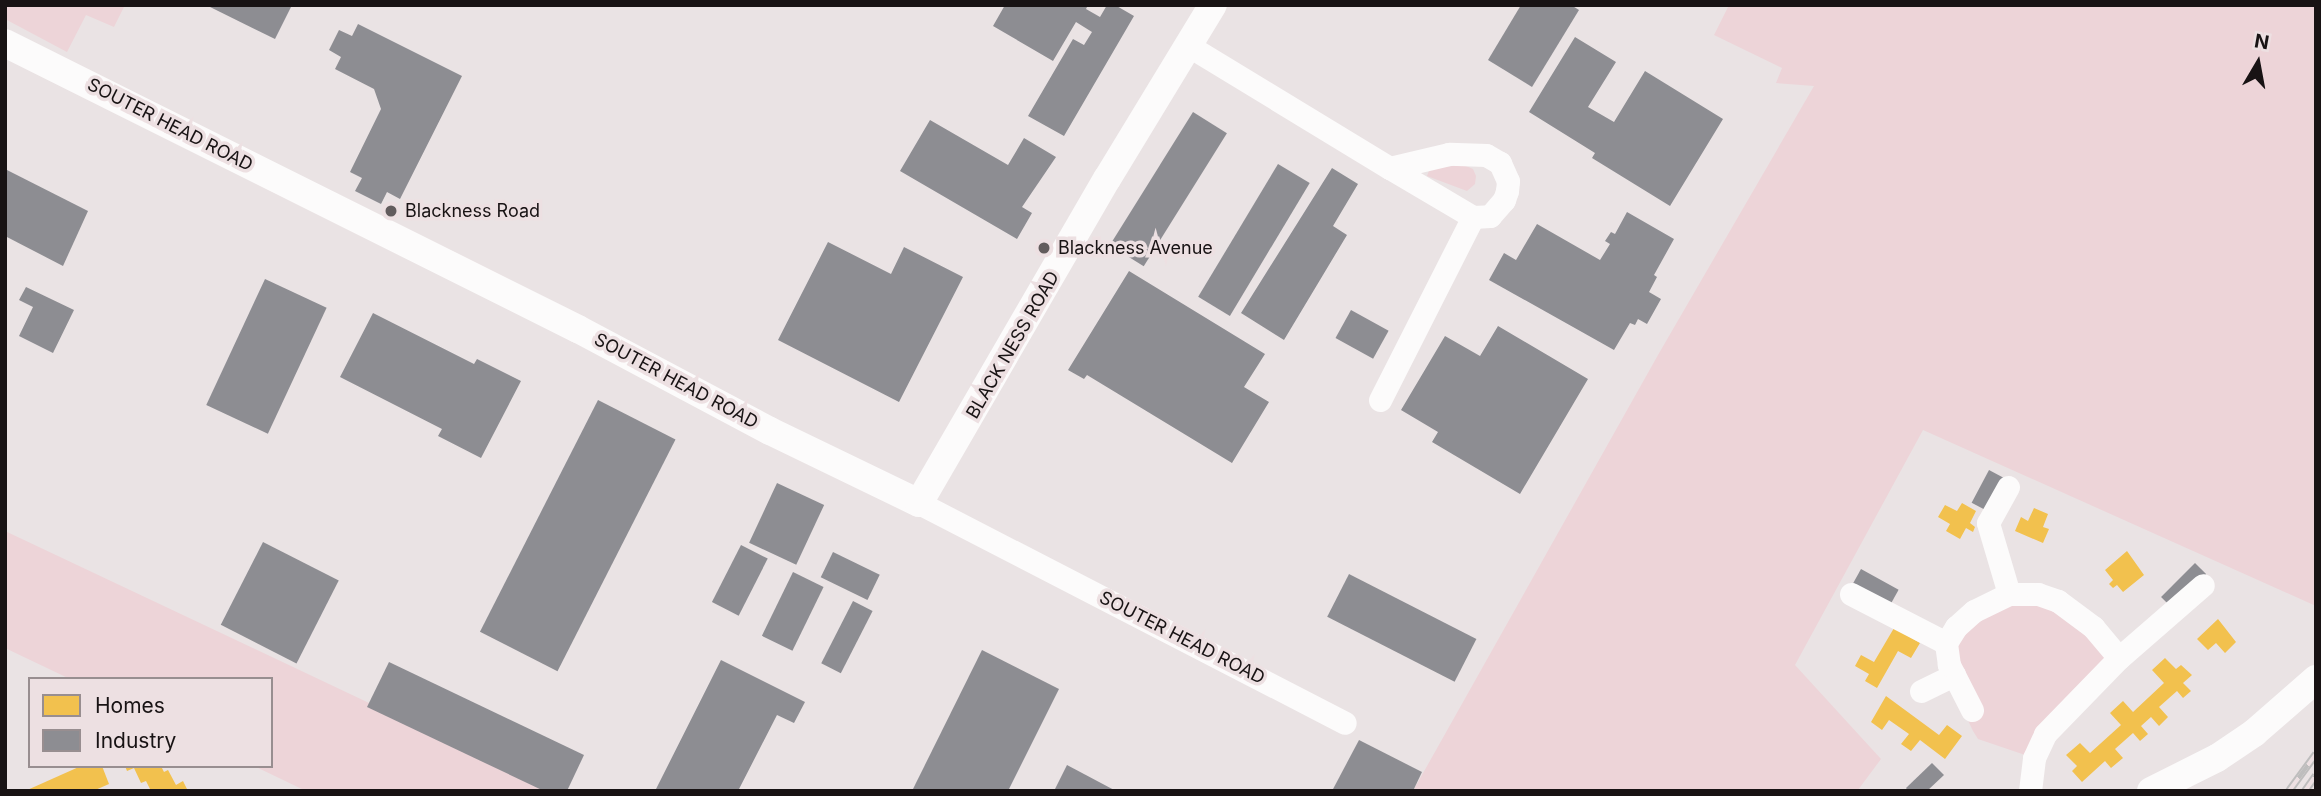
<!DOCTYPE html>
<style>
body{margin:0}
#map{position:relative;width:2321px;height:796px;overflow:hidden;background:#eae3e4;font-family:Inter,sans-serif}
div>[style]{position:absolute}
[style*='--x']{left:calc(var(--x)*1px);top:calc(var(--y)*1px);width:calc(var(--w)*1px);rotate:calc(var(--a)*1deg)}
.green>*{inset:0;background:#edd4d8}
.homes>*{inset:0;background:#f2c14e}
.industry>*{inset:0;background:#8d8d92;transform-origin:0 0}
.minor>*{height:23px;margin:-11.5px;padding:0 11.5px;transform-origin:11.5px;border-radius:11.5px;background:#fcfbfb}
.tertiary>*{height:28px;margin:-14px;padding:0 14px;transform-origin:14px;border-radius:14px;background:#fcfbfb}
.rail>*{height:8px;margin-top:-4px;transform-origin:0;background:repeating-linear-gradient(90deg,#ede0e2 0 16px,#bebdbd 0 32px);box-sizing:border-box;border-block:2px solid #bebdbd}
.dots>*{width:19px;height:19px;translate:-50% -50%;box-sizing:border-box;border:4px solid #ede0e2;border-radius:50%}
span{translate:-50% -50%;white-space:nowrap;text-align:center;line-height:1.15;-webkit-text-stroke:7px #ede0e2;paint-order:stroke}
.street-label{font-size:18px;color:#181314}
.poi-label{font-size:18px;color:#181314}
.left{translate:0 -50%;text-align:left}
.frame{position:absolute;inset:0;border:7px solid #181314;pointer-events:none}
.legend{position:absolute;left:28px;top:677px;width:245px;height:91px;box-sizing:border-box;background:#ede0e2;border:2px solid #988e90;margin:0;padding:9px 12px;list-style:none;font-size:21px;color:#181314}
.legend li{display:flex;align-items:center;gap:14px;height:35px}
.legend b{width:35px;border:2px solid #988e90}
.north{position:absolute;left:2223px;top:28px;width:70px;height:70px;-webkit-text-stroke:5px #ede0e2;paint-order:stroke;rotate:10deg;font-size:19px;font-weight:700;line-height:28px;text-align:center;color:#181314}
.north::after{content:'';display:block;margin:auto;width:24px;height:32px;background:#181314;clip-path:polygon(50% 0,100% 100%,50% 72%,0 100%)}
</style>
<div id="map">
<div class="green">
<div style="clip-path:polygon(5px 5px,125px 5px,114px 27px,86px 15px,67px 52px,5px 19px)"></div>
<div style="clip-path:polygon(1729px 5px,2316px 5px,2316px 606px,1923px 430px,1795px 665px,1881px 759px,1858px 790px,1413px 791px,1658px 355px,1814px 86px,1776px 83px,1782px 68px,1714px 35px)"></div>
<div style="clip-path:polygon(1464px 165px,1473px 169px,1476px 176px,1475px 184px,1467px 191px,1427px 176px,1430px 168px)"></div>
<div style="clip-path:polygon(5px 531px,202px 624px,555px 791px,306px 791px,254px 766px,271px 766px,271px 679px,70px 679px,5px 648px)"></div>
<div style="clip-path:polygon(2038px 594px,2119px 658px,2034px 758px,1978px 739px,1973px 731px,1965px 714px,1956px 627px)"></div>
</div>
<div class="homes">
<div style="clip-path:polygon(1962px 503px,1976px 511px,1970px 523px,1975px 527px,1973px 532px,1966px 528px,1960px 539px,1946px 531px,1950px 524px,1938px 517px,1945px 505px,1957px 511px)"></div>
<div style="clip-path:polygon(2034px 508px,2048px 514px,2043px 527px,2049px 529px,2043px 543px,2015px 531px,2021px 517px,2028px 521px)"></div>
<div style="clip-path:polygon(2127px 551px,2144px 575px,2123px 592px,2117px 585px,2113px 588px,2109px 584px,2113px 580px,2105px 570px)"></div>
<div style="clip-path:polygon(2218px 619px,2236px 642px,2225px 653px,2216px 643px,2208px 650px,2197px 639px)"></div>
<div style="clip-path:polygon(1894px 628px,1920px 643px,1911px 658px,1898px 651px,1877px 688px,1865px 681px,1869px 674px,1855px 666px,1861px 655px,1874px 662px)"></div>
<div style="clip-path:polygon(2165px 658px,2176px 669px,2181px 665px,2192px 675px,2183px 683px,2191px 691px,2183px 698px,2177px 691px,2159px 707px,2168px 717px,2159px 726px,2151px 717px,2141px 726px,2148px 734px,2140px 741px,2133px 733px,2115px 749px,2123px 758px,2111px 768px,2105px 761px,2082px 782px,2072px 771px,2077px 766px,2066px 755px,2080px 743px,2090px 753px,2121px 725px,2110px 713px,2123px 701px,2133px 712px,2164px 683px,2152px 670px)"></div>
<div style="clip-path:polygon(1886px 696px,1939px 735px,1947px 725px,1962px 736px,1945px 759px,1920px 740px,1911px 751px,1901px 744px,1909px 734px,1889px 720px,1882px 730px,1871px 722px)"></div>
<div style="clip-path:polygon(81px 766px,102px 766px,109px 784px,93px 791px,25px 791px)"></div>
<div style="clip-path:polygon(125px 766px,161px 766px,164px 772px,168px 770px,176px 785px,183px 781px,188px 791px,151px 791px,146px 781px,141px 783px,134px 768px,127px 771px)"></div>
</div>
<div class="industry">
<div style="clip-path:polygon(206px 5px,292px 5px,275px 39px)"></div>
<div style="clip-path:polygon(1005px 5px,1088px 5px,1086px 9px,1100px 17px,1107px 5px,1115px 5px,1134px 16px,1064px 136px,1028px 116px,1073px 39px,1084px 45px,1092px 32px,1076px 22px,1053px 61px,993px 26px)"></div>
<div style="clip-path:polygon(1521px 5px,1571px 5px,1579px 10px,1532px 87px,1488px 60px)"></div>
<div style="clip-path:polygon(358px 24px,462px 76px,400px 199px,387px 192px,381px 204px,355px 191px,362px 178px,350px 172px,381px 109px,374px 89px,335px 69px,341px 57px,329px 50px,339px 30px,352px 36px)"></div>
<div style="clip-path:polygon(1575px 37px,1616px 62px,1588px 107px,1614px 122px,1645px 71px,1723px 119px,1670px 206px,1592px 158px,1595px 153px,1529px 112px)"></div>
<div style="left:1193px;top:112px;width:40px;height:157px;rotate:32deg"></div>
<div style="clip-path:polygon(930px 120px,1008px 165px,1024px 138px,1056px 157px,1022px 207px,1032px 213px,1017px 239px,900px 171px)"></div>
<div style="left:1278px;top:164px;width:37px;height:155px;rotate:31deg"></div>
<div style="clip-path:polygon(1332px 168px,1358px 184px,1333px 226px,1347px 235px,1284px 340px,1241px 313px)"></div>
<div style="clip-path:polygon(5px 169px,88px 211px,63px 266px,5px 236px)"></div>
<div style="clip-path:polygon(1627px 212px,1674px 239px,1654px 275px,1657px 277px,1649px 292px,1661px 299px,1647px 324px,1638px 319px,1635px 325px,1630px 323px,1614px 350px,1489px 280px,1504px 253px,1516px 260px,1537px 224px,1600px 260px,1610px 244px,1605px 241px,1611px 232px,1615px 234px)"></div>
<div style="clip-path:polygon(828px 242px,891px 274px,904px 247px,963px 277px,899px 402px,778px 340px)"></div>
<div style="clip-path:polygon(1129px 271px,1265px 354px,1244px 387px,1269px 402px,1232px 463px,1087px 375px,1084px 379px,1068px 370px)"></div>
<div style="left:265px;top:279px;width:68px;height:139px;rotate:25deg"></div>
<div style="clip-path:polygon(26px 287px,74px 310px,53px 353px,19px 336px,33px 307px,19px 300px)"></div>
<div style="left:1351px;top:310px;width:43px;height:32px;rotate:29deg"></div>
<div style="clip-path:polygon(373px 313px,474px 364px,477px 359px,521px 381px,481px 458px,438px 436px,442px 429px,340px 377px)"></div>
<div style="clip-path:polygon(1498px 326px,1588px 379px,1520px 494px,1432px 442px,1438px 432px,1401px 410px,1445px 336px,1480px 356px)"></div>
<div style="left:598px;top:400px;width:87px;height:260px;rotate:27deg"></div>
<div style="left:1989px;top:470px;width:17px;height:37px;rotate:28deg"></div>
<div style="left:777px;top:483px;width:52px;height:66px;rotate:25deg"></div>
<div style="left:263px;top:542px;width:85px;height:93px;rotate:27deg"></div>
<div style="left:741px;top:545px;width:30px;height:64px;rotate:27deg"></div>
<div style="left:833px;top:552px;width:52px;height:28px;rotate:26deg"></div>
<div style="left:2195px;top:563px;width:16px;height:48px;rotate:45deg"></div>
<div style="left:1861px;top:569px;width:43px;height:16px;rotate:29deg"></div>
<div style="left:793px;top:572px;width:34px;height:71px;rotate:26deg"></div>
<div style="left:1349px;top:574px;width:143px;height:48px;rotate:27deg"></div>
<div style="left:853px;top:601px;width:22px;height:70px;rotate:27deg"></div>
<div style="clip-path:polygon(982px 650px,1059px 689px,1008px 791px,912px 791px)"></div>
<div style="clip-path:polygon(721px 660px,805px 702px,794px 723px,777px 715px,738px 791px,655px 791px)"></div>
<div style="clip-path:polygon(389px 662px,584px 755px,567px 791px,544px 791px,367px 707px)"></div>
<div style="clip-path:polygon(1359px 740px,1422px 772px,1413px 791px,1332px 791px)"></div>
<div style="clip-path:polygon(1932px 763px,1944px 775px,1927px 791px,1908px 791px,1906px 788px)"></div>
<div style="clip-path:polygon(1067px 765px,1116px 791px,1054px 791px)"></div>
</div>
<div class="minor">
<div style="--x:1189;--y:46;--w:235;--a:31.3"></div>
<div style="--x:1390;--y:168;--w:96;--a:30.6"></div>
<div style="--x:1473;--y:217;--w:17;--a:-3"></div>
<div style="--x:1490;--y:216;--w:21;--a:-49"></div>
<div style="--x:1504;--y:200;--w:9;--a:-72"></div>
<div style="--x:1507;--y:191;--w:10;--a:-84"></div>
<div style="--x:1508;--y:181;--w:20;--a:-114"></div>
<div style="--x:1500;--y:163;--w:16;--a:-150"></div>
<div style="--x:1486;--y:155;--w:37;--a:-178"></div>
<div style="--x:1449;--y:154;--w:61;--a:166.7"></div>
<div style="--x:1380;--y:400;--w:205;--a:-63.1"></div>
<div style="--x:2008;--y:487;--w:41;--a:119.1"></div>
<div style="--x:1988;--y:523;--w:74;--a:73.5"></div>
<div style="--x:919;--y:503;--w:479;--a:27.3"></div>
<div style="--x:1851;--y:594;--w:107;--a:27.3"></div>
<div style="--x:1921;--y:691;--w:37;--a:-26"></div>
<div style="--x:1972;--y:710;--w:51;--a:-117.1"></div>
<div style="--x:1949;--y:665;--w:22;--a:-98"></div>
<div style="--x:1946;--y:643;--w:19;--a:-58"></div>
<div style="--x:1956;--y:627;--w:24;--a:-42"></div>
<div style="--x:1974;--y:611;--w:39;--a:-26"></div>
<div style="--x:2009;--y:594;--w:29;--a:0"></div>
<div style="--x:2038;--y:594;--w:21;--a:19"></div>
<div style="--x:2058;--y:601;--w:44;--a:36.6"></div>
<div style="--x:2093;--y:627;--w:40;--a:50"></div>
<div style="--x:2030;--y:791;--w:33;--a:-83"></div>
<div style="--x:2034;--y:758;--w:26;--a:-65"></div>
<div style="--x:2045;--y:734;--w:106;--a:-45.8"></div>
<div style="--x:2119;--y:658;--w:111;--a:-41"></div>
</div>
<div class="tertiary">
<div style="--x:5;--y:43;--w:640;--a:26.53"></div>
<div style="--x:578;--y:329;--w:217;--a:28"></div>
<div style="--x:770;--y:431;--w:165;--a:25.8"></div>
<div style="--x:919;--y:503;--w:375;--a:-59.9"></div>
<div style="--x:1107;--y:179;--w:204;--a:-58.7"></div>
<div style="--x:2151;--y:791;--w:74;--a:-26.6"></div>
<div style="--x:2217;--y:758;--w:45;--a:-34"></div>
<div style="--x:2254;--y:733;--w:82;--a:-41.1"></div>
</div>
<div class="rail">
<div style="--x:2289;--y:791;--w:46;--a:-53.9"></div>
<div style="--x:2305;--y:791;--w:19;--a:-55"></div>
</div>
<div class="dots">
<div style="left:391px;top:211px;background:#625c5d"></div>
<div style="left:1044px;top:248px;background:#625c5d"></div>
</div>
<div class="street-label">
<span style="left:170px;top:125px;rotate:27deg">SOUTER HEAD ROAD</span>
<span style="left:1013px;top:345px;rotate:-60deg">BLACK NESS ROAD</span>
<span style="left:676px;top:381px;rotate:28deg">SOUTER HEAD ROAD</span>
<span style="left:1182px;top:638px;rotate:27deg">SOUTER HEAD ROAD</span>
</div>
<div class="poi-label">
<span class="left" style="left:405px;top:211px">Blackness Road</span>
<span class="left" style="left:1058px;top:248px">Blackness Avenue</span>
</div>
<div class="frame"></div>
<ul class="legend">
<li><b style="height:19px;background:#f2c14e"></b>Homes</li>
<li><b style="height:19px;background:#8d8d92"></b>Industry</li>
</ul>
<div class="north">N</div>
</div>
